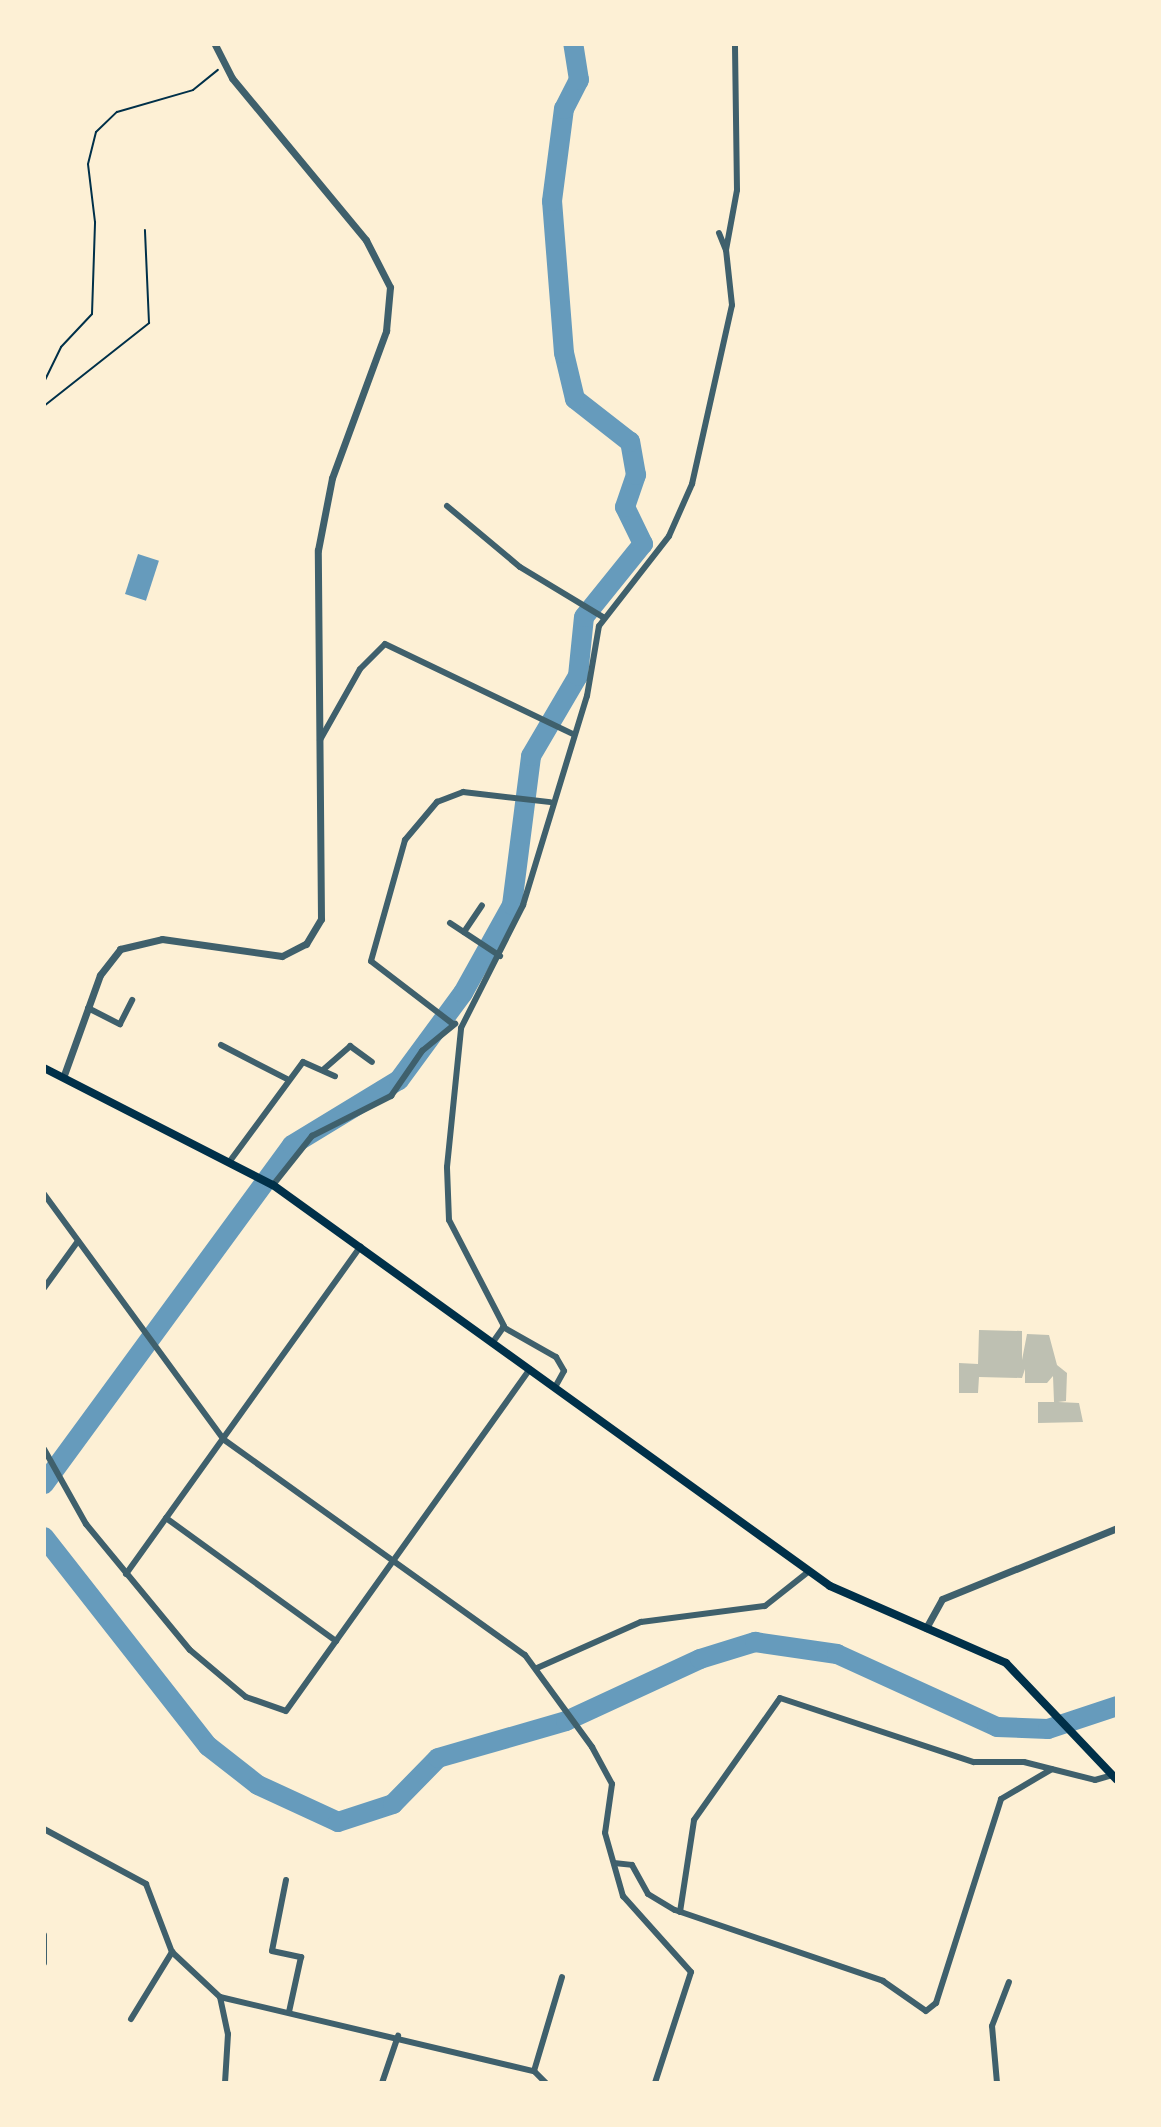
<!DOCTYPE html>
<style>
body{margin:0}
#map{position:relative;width:1161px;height:2127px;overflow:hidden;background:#fdf0d5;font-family:"DejaVu Sans",sans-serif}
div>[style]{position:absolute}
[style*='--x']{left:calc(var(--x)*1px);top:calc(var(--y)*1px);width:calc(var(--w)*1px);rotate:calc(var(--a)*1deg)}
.water>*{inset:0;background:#669bbc;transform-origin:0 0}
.river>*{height:20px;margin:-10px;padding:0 10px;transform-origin:10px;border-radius:10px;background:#669bbc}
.building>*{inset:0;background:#bec0b2}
.path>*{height:2px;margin:-1px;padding:0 1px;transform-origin:1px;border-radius:1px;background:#003049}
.minor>*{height:6px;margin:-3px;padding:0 3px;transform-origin:3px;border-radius:3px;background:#3f606c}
.tertiary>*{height:7px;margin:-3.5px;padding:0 3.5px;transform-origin:3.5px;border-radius:3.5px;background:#3f606c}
.secondary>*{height:8px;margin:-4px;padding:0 4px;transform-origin:4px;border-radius:4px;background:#003049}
span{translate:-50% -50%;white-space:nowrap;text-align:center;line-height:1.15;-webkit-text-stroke:8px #fdf0d5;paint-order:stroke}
.frame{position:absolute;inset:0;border:46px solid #fdf0d5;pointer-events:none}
</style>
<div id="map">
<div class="water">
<div style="left:138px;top:554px;width:22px;height:42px;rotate:18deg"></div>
</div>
<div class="river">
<div style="--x:44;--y:1484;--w:420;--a:-53.8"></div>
<div style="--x:292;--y:1145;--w:125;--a:-31.3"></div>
<div style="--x:399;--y:1080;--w:108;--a:-53.7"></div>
<div style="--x:463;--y:993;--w:101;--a:-60.9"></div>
<div style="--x:512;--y:905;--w:150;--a:-82.7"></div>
<div style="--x:531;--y:756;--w:93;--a:-59.6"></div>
<div style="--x:578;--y:676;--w:59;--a:-84.2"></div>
<div style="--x:584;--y:617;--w:94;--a:-51.1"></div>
<div style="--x:643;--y:544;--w:41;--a:-115.9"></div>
<div style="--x:625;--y:507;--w:34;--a:-71"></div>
<div style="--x:636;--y:475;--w:34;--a:-100"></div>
<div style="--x:630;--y:442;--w:70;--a:-142"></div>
<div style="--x:575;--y:399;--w:47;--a:-103.4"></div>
<div style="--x:564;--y:353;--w:152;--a:-94.5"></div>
<div style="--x:552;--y:201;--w:93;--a:-82.6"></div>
<div style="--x:564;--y:109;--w:33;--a:-63"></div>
<div style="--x:579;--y:80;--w:36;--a:-99"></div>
<div style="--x:44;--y:1537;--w:266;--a:51.9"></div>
<div style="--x:208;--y:1746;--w:63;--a:38"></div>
<div style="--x:258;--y:1785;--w:88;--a:24.8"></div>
<div style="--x:338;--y:1822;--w:58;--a:-18.1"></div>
<div style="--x:393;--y:1804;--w:64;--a:-45.6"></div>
<div style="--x:438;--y:1758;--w:133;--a:-16.1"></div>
<div style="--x:566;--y:1721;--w:148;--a:-24.8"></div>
<div style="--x:700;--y:1659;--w:58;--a:-17.2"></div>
<div style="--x:755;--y:1642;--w:83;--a:8.3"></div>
<div style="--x:837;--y:1654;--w:176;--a:24.5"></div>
<div style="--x:997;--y:1727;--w:51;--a:2.2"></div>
<div style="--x:1048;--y:1729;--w:73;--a:-18.4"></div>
</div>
<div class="building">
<div style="clip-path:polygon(979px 1330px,1022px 1331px,1022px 1360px,1027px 1334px,1049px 1335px,1057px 1365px,1067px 1373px,1066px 1401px,1058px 1402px,1079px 1403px,1083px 1422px,1038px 1423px,1038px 1402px,1054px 1402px,1053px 1376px,1047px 1383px,1025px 1383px,1025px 1369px,1022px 1378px,979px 1377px,978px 1393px,959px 1393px,959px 1363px,978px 1364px)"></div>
</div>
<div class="path">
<div style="--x:44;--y:382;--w:39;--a:-64"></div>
<div style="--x:61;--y:347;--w:45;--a:-46.8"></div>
<div style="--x:92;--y:314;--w:92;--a:-88.1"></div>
<div style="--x:95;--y:222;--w:58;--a:-96.9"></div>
<div style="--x:88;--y:164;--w:33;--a:-76"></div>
<div style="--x:96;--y:132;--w:29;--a:-44"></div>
<div style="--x:117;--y:112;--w:79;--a:-16.1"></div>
<div style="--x:193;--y:90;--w:32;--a:-39"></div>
<div style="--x:44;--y:406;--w:134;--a:-38.3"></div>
<div style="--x:149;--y:323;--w:93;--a:-92.5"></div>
</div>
<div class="minor">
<div style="--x:719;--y:233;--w:18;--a:68"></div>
<div style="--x:447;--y:506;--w:95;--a:39.9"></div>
<div style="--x:520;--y:567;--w:97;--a:31.1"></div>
<div style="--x:320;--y:740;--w:81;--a:-60.6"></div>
<div style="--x:360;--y:669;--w:35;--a:-45"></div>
<div style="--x:385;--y:644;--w:208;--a:25.6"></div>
<div style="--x:450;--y:923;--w:60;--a:33.4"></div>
<div style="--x:464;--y:932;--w:32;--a:-56"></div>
<div style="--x:88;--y:1008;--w:36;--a:27"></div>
<div style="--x:120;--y:1024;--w:27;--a:-63"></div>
<div style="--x:453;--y:1024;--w:103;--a:-142.5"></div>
<div style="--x:371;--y:961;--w:126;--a:-74.3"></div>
<div style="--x:405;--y:840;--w:50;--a:-49.9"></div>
<div style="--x:437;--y:802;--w:28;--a:-21"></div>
<div style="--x:463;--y:792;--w:88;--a:6.6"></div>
<div style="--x:221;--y:1045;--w:74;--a:27.3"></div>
<div style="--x:324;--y:1069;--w:35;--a:-41"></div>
<div style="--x:350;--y:1046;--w:27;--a:36"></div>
<div style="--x:230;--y:1161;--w:123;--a:-53.6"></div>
<div style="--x:303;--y:1062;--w:35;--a:24"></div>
<div style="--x:273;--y:1185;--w:63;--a:-51.5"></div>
<div style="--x:312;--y:1136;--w:89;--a:-26.9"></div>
<div style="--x:391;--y:1096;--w:55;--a:-55.4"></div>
<div style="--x:422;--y:1051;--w:43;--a:-39.3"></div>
<div style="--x:44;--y:1194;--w:303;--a:53.8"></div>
<div style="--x:223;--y:1439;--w:371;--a:35.6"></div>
<div style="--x:525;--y:1655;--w:114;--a:53.9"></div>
<div style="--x:592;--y:1747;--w:42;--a:61.6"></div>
<div style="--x:612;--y:1784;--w:49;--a:98.1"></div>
<div style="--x:605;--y:1833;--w:66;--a:74.1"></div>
<div style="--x:623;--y:1896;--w:102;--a:48.2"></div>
<div style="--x:691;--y:1972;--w:117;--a:108"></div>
<div style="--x:44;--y:1288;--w:58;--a:-54.1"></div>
<div style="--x:503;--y:1327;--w:61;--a:29.5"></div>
<div style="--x:556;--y:1357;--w:16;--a:60"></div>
<div style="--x:564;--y:1371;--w:18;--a:119"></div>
<div style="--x:493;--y:1342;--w:19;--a:-55"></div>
<div style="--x:504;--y:1326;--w:119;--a:-117.4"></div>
<div style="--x:449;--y:1220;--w:53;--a:-92.2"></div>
<div style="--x:447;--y:1167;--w:140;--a:-84.2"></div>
<div style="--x:461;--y:1028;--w:138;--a:-63.2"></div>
<div style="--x:523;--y:905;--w:219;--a:-73"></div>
<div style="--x:587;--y:696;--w:71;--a:-80.3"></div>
<div style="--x:599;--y:626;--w:114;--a:-52.1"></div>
<div style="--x:669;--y:536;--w:57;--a:-66.1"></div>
<div style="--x:692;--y:484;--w:183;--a:-77.4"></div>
<div style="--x:732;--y:305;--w:55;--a:-96.2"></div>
<div style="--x:726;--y:250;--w:61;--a:-79.6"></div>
<div style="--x:737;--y:190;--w:146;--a:-90.8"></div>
<div style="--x:44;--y:1449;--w:86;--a:60.8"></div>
<div style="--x:86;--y:1524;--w:163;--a:50.5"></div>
<div style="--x:190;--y:1650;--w:73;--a:40"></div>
<div style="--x:246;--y:1697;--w:42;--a:19.3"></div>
<div style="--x:286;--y:1711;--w:420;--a:-54.5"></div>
<div style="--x:166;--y:1518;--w:210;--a:35.9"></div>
<div style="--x:126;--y:1574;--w:403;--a:-54.4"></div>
<div style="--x:537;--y:1668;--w:114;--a:-23.9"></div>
<div style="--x:641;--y:1622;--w:125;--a:-7.4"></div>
<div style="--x:765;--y:1606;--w:55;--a:-38.3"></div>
<div style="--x:44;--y:1829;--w:116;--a:28.3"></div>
<div style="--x:146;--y:1884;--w:73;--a:69.1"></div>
<div style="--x:172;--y:1952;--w:66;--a:43.2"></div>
<div style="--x:220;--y:1997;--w:323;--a:13.3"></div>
<div style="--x:534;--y:2071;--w:17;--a:45"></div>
<div style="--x:614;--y:1863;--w:18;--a:6"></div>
<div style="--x:632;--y:1865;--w:33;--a:61"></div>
<div style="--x:648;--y:1894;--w:31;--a:31"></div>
<div style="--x:675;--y:1910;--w:220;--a:18.8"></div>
<div style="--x:883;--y:1981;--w:52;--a:34.9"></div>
<div style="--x:926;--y:2011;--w:13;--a:-39"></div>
<div style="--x:936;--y:2003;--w:214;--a:-72.3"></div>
<div style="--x:1001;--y:1799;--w:59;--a:-30.5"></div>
<div style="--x:286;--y:1880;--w:72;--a:101.2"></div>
<div style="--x:272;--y:1951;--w:30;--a:12"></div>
<div style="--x:301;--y:1957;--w:56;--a:102.3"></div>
<div style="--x:680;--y:1912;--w:93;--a:-81.3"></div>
<div style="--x:694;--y:1820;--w:149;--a:-54.8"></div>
<div style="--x:780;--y:1698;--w:204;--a:18.3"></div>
<div style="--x:974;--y:1762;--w:50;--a:0"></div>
<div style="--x:1024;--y:1762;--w:73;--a:14.2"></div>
<div style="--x:1095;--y:1780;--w:18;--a:-16"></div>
<div style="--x:44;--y:1935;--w:28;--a:90"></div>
<div style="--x:220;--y:1997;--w:38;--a:78"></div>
<div style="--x:228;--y:2034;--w:49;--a:93.5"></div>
<div style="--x:131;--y:2019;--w:79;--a:-58.5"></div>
<div style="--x:534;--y:2071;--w:98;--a:-73.4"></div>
<div style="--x:382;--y:2083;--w:50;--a:-71.2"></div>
<div style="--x:997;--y:2083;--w:57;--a:-95"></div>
<div style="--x:992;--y:2026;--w:47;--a:-68.9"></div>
</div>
<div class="tertiary">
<div style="--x:64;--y:1075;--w:106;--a:-70.2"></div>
<div style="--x:100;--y:975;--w:33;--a:-52"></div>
<div style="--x:120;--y:949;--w:43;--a:-13.4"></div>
<div style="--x:162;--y:939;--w:121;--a:8.1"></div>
<div style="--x:282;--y:956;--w:27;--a:-27"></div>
<div style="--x:306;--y:944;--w:29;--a:-59"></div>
<div style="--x:321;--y:919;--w:369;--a:-90.5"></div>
<div style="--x:318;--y:550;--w:73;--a:-79"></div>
<div style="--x:332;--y:478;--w:157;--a:-69.8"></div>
<div style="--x:386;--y:331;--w:44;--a:-84.8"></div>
<div style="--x:390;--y:287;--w:53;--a:-117.1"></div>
<div style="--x:366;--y:240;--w:210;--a:-129.6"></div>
<div style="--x:232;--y:78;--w:38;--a:-117"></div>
<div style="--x:926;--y:1628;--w:33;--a:-61"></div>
<div style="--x:942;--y:1599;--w:189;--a:-22.1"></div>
</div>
<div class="secondary">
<div style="--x:44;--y:1068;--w:257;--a:27.1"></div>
<div style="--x:273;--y:1185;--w:686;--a:35.75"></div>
<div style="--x:830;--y:1586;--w:192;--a:23.6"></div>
<div style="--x:1006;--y:1663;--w:161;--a:46.5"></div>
</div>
<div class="frame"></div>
</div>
